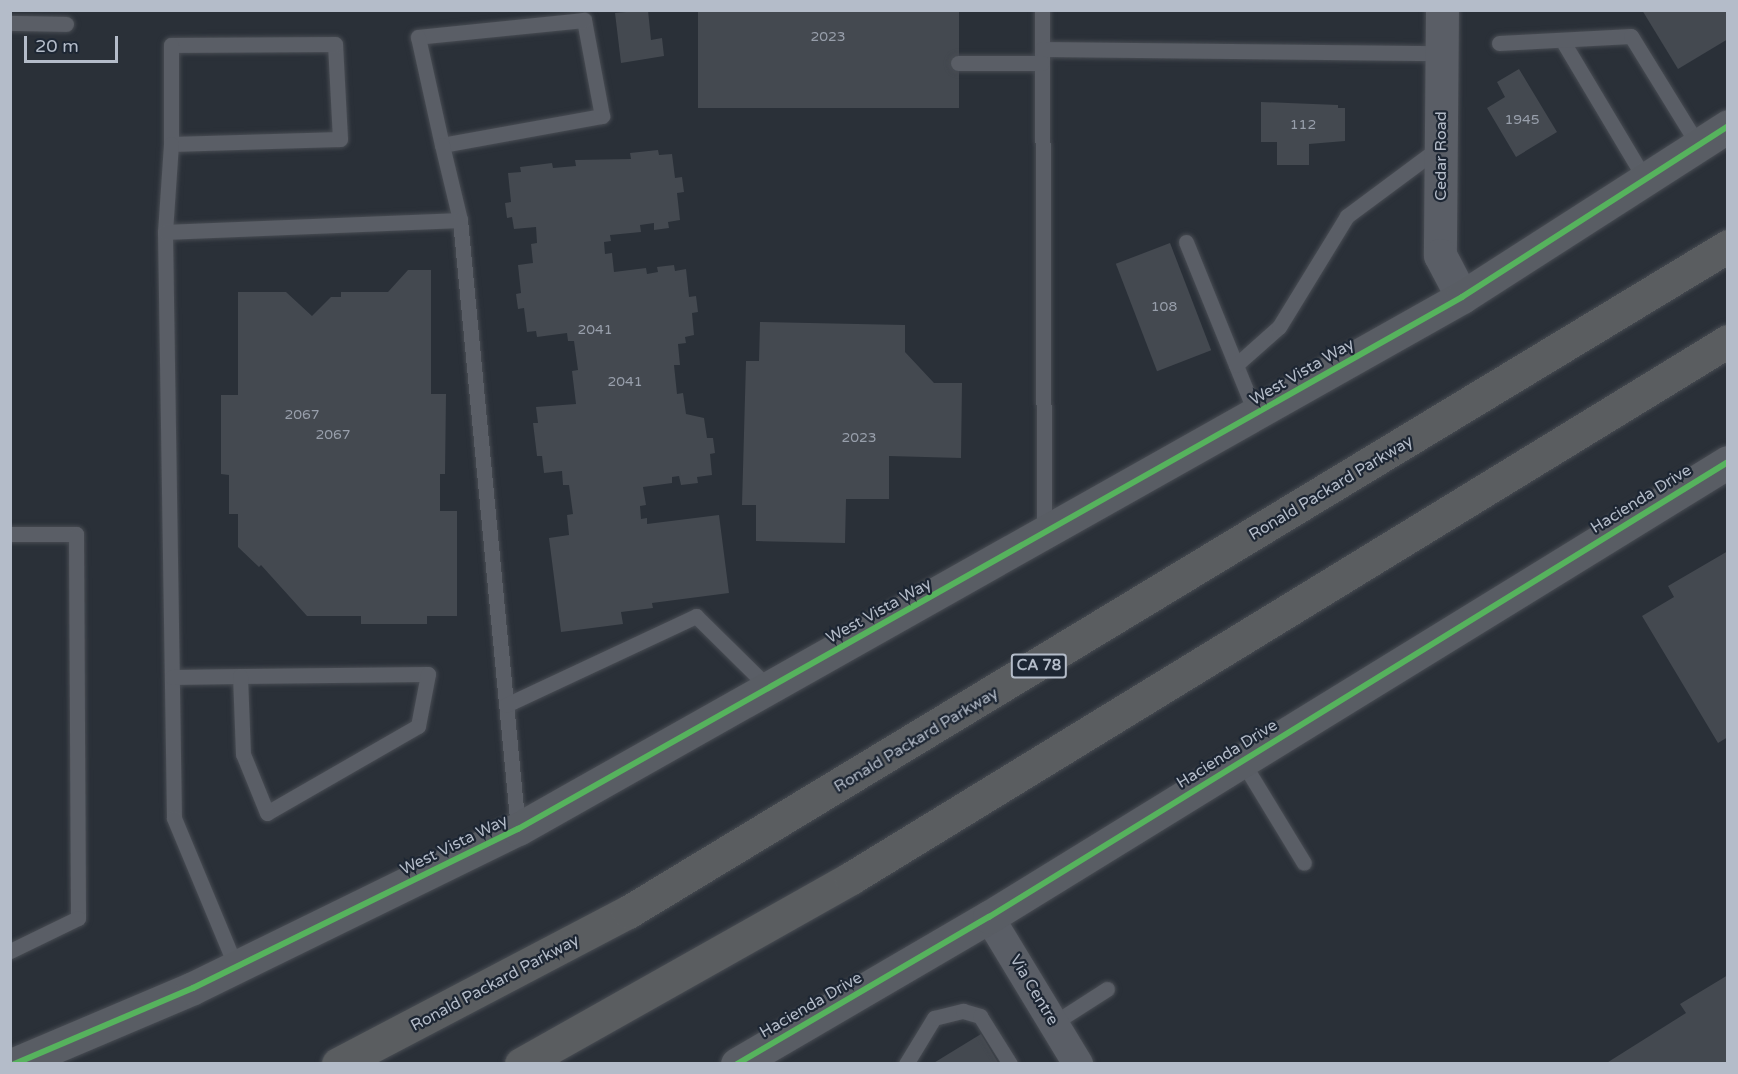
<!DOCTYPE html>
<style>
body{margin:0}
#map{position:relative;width:1738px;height:1074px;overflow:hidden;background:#2a3038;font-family:"Varela Round",sans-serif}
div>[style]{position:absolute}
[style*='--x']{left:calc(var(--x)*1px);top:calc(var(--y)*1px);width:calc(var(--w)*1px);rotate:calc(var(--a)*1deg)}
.building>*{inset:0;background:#444950;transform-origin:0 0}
.roads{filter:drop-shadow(0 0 2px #484c53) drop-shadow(0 0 2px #484c53)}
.service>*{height:15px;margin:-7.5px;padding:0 7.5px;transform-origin:7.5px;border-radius:7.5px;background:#5a5e66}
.minor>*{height:30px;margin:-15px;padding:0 15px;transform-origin:15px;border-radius:15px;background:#5a5e66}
.tertiary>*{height:33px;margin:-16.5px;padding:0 16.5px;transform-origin:16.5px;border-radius:16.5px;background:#5a5e66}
.secondary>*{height:33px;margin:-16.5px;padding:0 16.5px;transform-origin:16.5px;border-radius:16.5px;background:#595d64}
.motorway>*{height:33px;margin:-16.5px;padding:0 16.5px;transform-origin:16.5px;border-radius:16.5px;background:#5a5d60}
.cycleway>*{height:6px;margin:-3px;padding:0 3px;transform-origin:3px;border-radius:3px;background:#56b35d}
span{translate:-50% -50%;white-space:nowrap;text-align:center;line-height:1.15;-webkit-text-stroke:4.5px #1d2633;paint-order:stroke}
.number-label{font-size:14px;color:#989fab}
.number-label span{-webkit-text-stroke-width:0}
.shield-label span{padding:2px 4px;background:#1d2633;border:2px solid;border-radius:4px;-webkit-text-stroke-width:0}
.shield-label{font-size:15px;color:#b4bcc9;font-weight:700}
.street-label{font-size:16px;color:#b4bcc9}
.frame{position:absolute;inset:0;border:12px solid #b4bcc9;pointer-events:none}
.scale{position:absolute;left:24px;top:36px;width:94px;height:27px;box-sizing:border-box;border:3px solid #b4bcc9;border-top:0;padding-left:8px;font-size:18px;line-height:21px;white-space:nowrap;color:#b4bcc9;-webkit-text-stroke:4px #1d2633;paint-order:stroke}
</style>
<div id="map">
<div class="building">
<div style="clip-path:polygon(648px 10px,651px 40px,662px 38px,664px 56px,621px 63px,615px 13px)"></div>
<div style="left:698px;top:10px;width:261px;height:98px"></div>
<div style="clip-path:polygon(1642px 10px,1728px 10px,1728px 39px,1678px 69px)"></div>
<div style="clip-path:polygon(1519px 69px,1557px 132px,1516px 157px,1487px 108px,1505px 97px,1497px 82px)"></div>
<div style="clip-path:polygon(1261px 102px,1338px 105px,1338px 108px,1345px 108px,1345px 141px,1309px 144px,1309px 165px,1277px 165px,1277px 142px,1261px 142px)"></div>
<div style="clip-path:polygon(658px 150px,659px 155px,672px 154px,675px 178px,682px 177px,684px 192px,677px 193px,680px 220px,668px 222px,669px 228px,654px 230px,654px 223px,640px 225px,641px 232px,610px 235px,611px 241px,604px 242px,605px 254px,612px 253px,614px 272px,646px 268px,647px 274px,658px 272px,657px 267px,674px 265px,675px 271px,686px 269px,689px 297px,696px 296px,698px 312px,692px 313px,694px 335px,685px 337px,686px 343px,678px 344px,680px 365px,674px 365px,677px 394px,683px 393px,686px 414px,704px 418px,707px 438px,713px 438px,715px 453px,710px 454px,712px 475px,697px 477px,698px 483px,681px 485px,679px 476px,672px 477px,672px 483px,643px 487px,646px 505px,640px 506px,641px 519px,647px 518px,647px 524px,719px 515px,729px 593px,652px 603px,653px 608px,621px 612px,623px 624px,561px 632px,549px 538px,569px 535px,567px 515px,573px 514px,569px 485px,563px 485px,562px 471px,544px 473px,542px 456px,537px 456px,533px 423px,538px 423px,536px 407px,576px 404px,572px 371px,578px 370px,574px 341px,568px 341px,567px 333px,537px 337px,536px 331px,527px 332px,524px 308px,518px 309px,516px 294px,521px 293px,518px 265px,533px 263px,531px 244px,537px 243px,536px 227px,514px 229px,512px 217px,507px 218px,505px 203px,511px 202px,508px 173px,521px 172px,520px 167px,552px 163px,553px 168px,576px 166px,575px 160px,631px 159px,630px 153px)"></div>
<div style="left:1170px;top:243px;width:115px;height:58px;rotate:69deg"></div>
<div style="clip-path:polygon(408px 270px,431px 270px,431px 394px,446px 394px,445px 474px,440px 474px,440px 511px,457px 511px,457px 616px,427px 616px,427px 624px,361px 624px,361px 616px,307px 616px,261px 565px,259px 567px,238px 547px,238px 514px,229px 514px,229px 475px,221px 474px,221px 395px,238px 395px,238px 292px,286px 292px,312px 316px,331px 297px,341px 297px,341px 292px,388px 292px)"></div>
<div style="clip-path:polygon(760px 322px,905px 325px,905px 352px,934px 383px,962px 383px,961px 458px,889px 456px,889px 499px,846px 499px,845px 543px,756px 541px,756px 505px,742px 505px,746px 361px,759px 361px)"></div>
<div style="clip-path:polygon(1728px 551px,1728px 737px,1718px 743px,1642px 616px,1674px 597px,1668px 586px)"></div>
<div style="clip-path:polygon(1728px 975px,1728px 1064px,1605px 1064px,1686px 1013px,1680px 1004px)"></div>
<div style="clip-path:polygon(981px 1034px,999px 1064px,932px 1064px)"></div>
</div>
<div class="roads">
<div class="service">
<div style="--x:1042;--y:10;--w:524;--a:89.78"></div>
<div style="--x:10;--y:23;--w:56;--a:1"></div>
<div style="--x:1562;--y:40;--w:162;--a:59.2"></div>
<div style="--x:1499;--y:43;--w:132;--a:-3"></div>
<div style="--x:1631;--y:36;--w:128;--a:58.4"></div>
<div style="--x:1042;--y:49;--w:399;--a:0.6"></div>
<div style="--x:958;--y:63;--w:84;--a:0"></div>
<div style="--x:171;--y:144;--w:169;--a:-1.7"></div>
<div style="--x:340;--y:139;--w:95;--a:-93"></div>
<div style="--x:335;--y:44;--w:164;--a:179.7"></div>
<div style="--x:171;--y:45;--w:99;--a:90"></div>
<div style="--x:171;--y:144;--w:88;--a:93.9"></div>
<div style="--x:165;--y:232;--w:586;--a:89.12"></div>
<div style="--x:174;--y:818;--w:161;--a:67.4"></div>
<div style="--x:442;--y:145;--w:163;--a:-10.3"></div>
<div style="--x:602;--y:116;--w:98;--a:-100.6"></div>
<div style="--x:584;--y:20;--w:167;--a:174.2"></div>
<div style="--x:418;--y:37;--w:111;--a:77.5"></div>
<div style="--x:442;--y:145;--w:77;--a:76.5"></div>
<div style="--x:165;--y:232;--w:295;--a:-2.3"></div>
<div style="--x:460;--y:220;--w:612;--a:84.56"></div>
<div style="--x:1186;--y:242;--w:186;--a:67.9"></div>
<div style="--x:1236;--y:365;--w:57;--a:-41.5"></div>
<div style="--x:1279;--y:327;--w:130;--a:-58.5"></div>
<div style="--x:1347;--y:216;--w:116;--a:-36.6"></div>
<div style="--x:10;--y:534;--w:66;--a:0"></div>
<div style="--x:76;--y:534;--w:384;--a:89.7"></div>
<div style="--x:78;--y:918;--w:76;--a:154.1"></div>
<div style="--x:172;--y:677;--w:68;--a:-0.8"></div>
<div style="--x:240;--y:676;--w:188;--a:-0.6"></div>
<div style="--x:428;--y:674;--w:53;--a:100.9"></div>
<div style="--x:418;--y:726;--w:174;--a:150.1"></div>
<div style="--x:267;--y:813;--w:64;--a:-112.1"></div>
<div style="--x:243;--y:754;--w:78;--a:-92.2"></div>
<div style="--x:506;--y:705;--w:210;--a:-25.1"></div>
<div style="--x:696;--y:616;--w:103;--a:44.6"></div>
<div style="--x:1242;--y:761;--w:119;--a:58.7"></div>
<div style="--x:1054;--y:1023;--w:63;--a:-32.7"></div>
<div style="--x:906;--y:1064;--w:54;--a:-58.7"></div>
<div style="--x:934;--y:1018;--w:30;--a:-14"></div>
<div style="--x:963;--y:1011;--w:18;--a:16"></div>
<div style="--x:980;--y:1016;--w:57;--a:58"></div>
</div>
<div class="minor">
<div style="--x:989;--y:917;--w:172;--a:58.8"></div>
</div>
<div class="tertiary">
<div style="--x:1442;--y:10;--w:245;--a:90.5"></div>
<div style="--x:1440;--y:255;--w:47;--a:62.4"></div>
</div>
<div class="secondary">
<div style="--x:14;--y:1064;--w:194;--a:-23"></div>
<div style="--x:193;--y:988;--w:362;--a:-26.1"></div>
<div style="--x:518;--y:829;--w:1084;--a:-29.4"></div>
<div style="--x:1462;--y:297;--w:316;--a:-32.7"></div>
<div style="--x:737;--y:1064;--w:292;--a:-30.3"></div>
<div style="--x:989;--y:917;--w:868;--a:-31.62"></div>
</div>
<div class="motorway">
<div style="--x:338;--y:1064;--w:327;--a:-27.7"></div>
<div style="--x:628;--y:912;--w:1286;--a:-31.19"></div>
<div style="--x:521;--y:1064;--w:379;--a:-29.4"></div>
<div style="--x:851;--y:878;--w:1028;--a:-31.48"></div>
</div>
</div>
<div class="cycleway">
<div style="--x:14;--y:1064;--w:194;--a:-23"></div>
<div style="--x:193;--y:988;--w:362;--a:-26.1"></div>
<div style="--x:518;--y:829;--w:1084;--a:-29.4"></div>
<div style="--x:1462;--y:297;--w:316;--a:-32.7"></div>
<div style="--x:737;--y:1064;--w:292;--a:-30.3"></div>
<div style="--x:989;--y:917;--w:868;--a:-31.62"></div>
</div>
<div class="number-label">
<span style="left:828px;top:37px">2023</span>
<span style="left:1522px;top:120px">1945</span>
<span style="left:1303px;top:125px">112</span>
<span style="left:1164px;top:307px">108</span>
<span style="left:595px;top:330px">2041</span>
<span style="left:625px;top:382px">2041</span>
<span style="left:302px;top:415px">2067</span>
<span style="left:333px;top:435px">2067</span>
<span style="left:859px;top:438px">2023</span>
</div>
<div class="shield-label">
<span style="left:1039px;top:666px">CA 78</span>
</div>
<div class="street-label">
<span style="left:1441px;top:156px;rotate:-90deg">Cedar Road</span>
<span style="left:1302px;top:372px;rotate:-30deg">West Vista Way</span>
<span style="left:1331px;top:488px;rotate:-31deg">Ronald Packard Parkway</span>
<span style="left:1641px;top:499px;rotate:-32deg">Hacienda Drive</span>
<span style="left:879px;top:611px;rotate:-29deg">West Vista Way</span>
<span style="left:916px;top:740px;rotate:-31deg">Ronald Packard Parkway</span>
<span style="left:1227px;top:754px;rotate:-32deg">Hacienda Drive</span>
<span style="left:454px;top:845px;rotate:-26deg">West Vista Way</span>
<span style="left:495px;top:983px;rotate:-28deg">Ronald Packard Parkway</span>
<span style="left:1034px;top:990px;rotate:59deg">Via Centre</span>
<span style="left:811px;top:1005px;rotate:-30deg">Hacienda Drive</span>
</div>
<div class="frame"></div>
<div class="scale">20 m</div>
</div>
